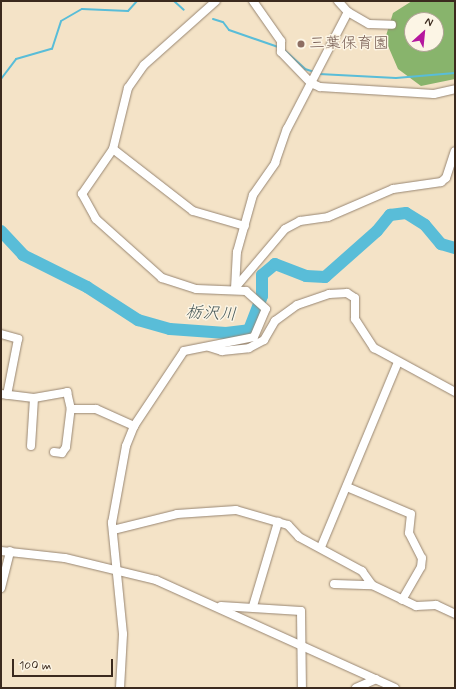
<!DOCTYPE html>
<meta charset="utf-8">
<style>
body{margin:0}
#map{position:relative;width:456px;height:689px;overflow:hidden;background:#f4e3c7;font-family:Mynerve,"Klee One",sans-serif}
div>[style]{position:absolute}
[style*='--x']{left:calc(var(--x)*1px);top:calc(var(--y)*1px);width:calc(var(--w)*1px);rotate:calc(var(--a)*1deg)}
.forest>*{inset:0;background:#88b46c}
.stream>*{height:2px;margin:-1px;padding:0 1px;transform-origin:1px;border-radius:1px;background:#59bdd8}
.river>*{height:12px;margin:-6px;padding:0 6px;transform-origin:6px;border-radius:6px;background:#59bdd8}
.roads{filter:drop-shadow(0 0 1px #988672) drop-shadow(0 0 1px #988672)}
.minor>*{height:8px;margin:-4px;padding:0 4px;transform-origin:4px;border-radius:4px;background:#fff}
.dots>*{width:11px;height:11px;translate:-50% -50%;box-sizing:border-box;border:2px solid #fcf5e5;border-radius:50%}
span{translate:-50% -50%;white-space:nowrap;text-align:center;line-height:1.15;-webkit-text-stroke:3px #fcf5e5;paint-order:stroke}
.education-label{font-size:16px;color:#785e54}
.left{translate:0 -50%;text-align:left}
.water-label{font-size:17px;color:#445656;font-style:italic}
.frame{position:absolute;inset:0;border:2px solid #3b2a1e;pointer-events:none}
.north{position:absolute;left:404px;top:12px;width:40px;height:40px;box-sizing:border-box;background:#fcf5e5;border:1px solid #afa495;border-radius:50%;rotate:27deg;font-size:11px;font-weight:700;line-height:16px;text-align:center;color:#3b2a1e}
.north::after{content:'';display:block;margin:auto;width:14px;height:18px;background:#b5179e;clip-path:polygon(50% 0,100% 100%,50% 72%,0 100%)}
.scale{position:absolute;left:12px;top:659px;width:101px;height:18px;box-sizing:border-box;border:2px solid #3b2a1e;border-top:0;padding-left:5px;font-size:12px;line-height:14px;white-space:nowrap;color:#3b2a1e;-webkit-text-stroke:3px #fcf5e5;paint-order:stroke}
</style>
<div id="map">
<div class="forest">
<div style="clip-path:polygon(evenodd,412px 1px,455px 1px,455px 79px,421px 86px,398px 69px,385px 39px,393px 13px,412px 1px,412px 20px,436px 20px,436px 44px,412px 44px,412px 20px)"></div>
</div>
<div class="stream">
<div style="--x:174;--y:1;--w:13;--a:42"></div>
<div style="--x:213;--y:19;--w:10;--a:17"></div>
<div style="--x:223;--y:22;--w:10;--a:53"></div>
<div style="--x:229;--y:30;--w:52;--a:19.1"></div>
<div style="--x:282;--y:48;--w:31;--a:42"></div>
<div style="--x:305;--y:69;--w:9;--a:18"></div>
<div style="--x:319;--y:74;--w:77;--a:3"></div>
<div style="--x:396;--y:78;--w:59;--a:-4.8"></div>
<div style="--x:1;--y:79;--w:25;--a:-53"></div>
<div style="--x:16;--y:59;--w:37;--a:-16"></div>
<div style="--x:52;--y:49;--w:29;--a:-72"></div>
<div style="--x:61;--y:21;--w:24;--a:-30"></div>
<div style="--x:82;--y:9;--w:46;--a:2.5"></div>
<div style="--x:128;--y:11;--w:13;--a:-48"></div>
</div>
<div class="river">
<div style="--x:1;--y:231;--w:33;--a:47"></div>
<div style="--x:23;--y:255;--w:72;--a:26.6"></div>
<div style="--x:87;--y:287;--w:61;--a:32.9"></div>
<div style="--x:138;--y:320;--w:33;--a:16"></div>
<div style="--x:170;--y:329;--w:56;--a:4.1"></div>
<div style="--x:226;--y:333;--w:23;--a:-7"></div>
<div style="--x:249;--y:330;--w:36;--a:-69"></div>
<div style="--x:262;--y:296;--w:21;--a:-90"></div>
<div style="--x:262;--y:275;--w:17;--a:-40"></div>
<div style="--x:275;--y:264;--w:33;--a:21"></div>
<div style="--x:306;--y:276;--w:19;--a:3"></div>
<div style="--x:325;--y:277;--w:69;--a:-41.5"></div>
<div style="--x:377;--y:231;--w:21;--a:-51"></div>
<div style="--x:390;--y:215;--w:16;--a:-7"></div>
<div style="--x:406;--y:213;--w:22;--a:32"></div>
<div style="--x:425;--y:225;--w:25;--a:50"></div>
<div style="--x:441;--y:244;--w:15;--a:16"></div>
</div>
<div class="roads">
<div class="minor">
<div style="--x:253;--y:1;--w:49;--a:55"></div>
<div style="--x:281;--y:41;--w:11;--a:90"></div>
<div style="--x:281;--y:52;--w:43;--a:45.9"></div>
<div style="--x:311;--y:83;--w:10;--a:24"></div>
<div style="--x:320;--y:87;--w:114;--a:3.5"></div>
<div style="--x:434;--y:94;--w:22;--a:-13"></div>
<div style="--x:338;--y:1;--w:15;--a:48"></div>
<div style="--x:348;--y:12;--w:24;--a:30"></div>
<div style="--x:369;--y:24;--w:23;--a:2"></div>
<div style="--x:113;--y:149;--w:101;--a:37.8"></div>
<div style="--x:193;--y:211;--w:54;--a:16.1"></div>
<div style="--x:235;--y:288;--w:77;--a:-49.7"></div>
<div style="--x:285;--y:229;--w:17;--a:-28"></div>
<div style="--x:300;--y:221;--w:28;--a:-8"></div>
<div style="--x:328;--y:217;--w:71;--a:-23.3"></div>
<div style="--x:393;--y:189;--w:49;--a:-8.3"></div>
<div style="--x:441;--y:182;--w:6;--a:-39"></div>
<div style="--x:446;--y:178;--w:28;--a:-72"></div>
<div style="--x:235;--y:289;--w:37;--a:-87"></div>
<div style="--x:237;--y:252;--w:59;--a:-74.3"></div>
<div style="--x:253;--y:195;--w:39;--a:-55"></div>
<div style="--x:275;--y:163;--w:36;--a:-71"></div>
<div style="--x:287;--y:129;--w:132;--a:-62.5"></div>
<div style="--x:1;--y:334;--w:18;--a:16"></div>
<div style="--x:18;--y:339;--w:57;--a:101.1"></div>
<div style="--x:209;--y:347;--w:14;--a:17"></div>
<div style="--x:222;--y:351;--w:27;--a:-6"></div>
<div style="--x:249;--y:348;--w:17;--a:-28"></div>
<div style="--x:264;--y:340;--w:22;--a:-60"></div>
<div style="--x:275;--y:321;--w:27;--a:-36"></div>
<div style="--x:297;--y:305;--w:34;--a:-19"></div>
<div style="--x:329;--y:294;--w:18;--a:-3"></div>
<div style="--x:347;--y:293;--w:9;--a:32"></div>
<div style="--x:355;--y:298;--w:21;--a:90"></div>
<div style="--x:355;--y:319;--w:35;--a:57"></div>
<div style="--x:374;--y:348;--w:92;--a:28.5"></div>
<div style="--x:1;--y:394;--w:33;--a:7"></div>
<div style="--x:34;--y:398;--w:34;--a:-10"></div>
<div style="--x:67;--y:392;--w:17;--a:77"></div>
<div style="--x:71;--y:409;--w:25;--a:0"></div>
<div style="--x:96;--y:409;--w:42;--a:24.1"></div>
<div style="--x:31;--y:446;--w:48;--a:-86.4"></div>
<div style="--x:54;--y:452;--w:8;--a:7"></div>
<div style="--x:62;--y:453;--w:7;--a:-56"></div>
<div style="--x:66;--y:447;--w:38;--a:-83"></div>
<div style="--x:347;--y:487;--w:69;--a:22.9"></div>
<div style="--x:411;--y:514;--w:19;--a:96"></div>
<div style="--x:409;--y:533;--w:28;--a:63"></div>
<div style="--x:422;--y:558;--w:9;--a:96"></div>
<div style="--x:421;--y:567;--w:38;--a:120"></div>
<div style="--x:113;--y:530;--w:66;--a:-14"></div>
<div style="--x:177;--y:514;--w:59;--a:-3.9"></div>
<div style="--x:236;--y:510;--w:54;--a:16.1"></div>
<div style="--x:288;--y:525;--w:16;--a:47"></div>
<div style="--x:299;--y:537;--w:72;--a:28.4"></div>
<div style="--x:362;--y:571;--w:17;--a:54"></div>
<div style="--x:321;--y:547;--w:198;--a:-67.4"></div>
<div style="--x:1;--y:551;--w:64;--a:6.2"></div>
<div style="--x:65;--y:558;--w:94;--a:13.6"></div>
<div style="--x:156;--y:580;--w:262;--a:24.3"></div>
<div style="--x:334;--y:584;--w:38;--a:2"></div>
<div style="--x:372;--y:585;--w:49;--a:25.5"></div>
<div style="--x:416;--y:606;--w:20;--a:-3"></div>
<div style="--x:436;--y:605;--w:21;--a:25"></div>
<div style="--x:1;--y:588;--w:38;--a:-76"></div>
<div style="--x:221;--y:606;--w:80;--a:3.6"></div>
<div style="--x:301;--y:611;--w:77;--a:89.3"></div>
<div style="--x:253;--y:606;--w:88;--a:-73.4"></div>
<div style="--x:120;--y:688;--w:54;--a:-86.8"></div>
<div style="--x:123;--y:634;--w:112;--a:-95.7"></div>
<div style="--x:112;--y:523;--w:78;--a:-79.7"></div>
<div style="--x:126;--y:446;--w:22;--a:-68"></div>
<div style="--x:134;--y:426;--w:90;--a:-56.3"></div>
<div style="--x:184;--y:351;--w:71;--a:-11.3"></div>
<div style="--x:254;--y:337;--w:30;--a:-67"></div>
<div style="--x:266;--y:309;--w:27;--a:-138"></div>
<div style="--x:246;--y:291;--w:50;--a:-177.7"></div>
<div style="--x:196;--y:289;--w:36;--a:-162"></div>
<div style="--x:162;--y:278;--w:89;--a:-138.2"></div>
<div style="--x:96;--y:219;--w:29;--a:-119"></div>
<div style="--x:82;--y:194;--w:55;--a:-55.4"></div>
<div style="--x:113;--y:149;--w:63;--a:-76.2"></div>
<div style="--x:128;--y:88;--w:28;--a:-55"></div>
<div style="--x:144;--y:65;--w:96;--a:-41.6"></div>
<div style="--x:356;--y:688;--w:22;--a:-24"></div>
</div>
</div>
<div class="dots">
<div style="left:301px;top:44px;background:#8d6e63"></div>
</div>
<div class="education-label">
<span class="left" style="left:309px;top:44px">三葉保育園</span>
</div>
<div class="water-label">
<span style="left:211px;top:314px;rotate:3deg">栃沢川</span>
</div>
<div class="frame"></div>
<div class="north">N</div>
<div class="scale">100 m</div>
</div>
